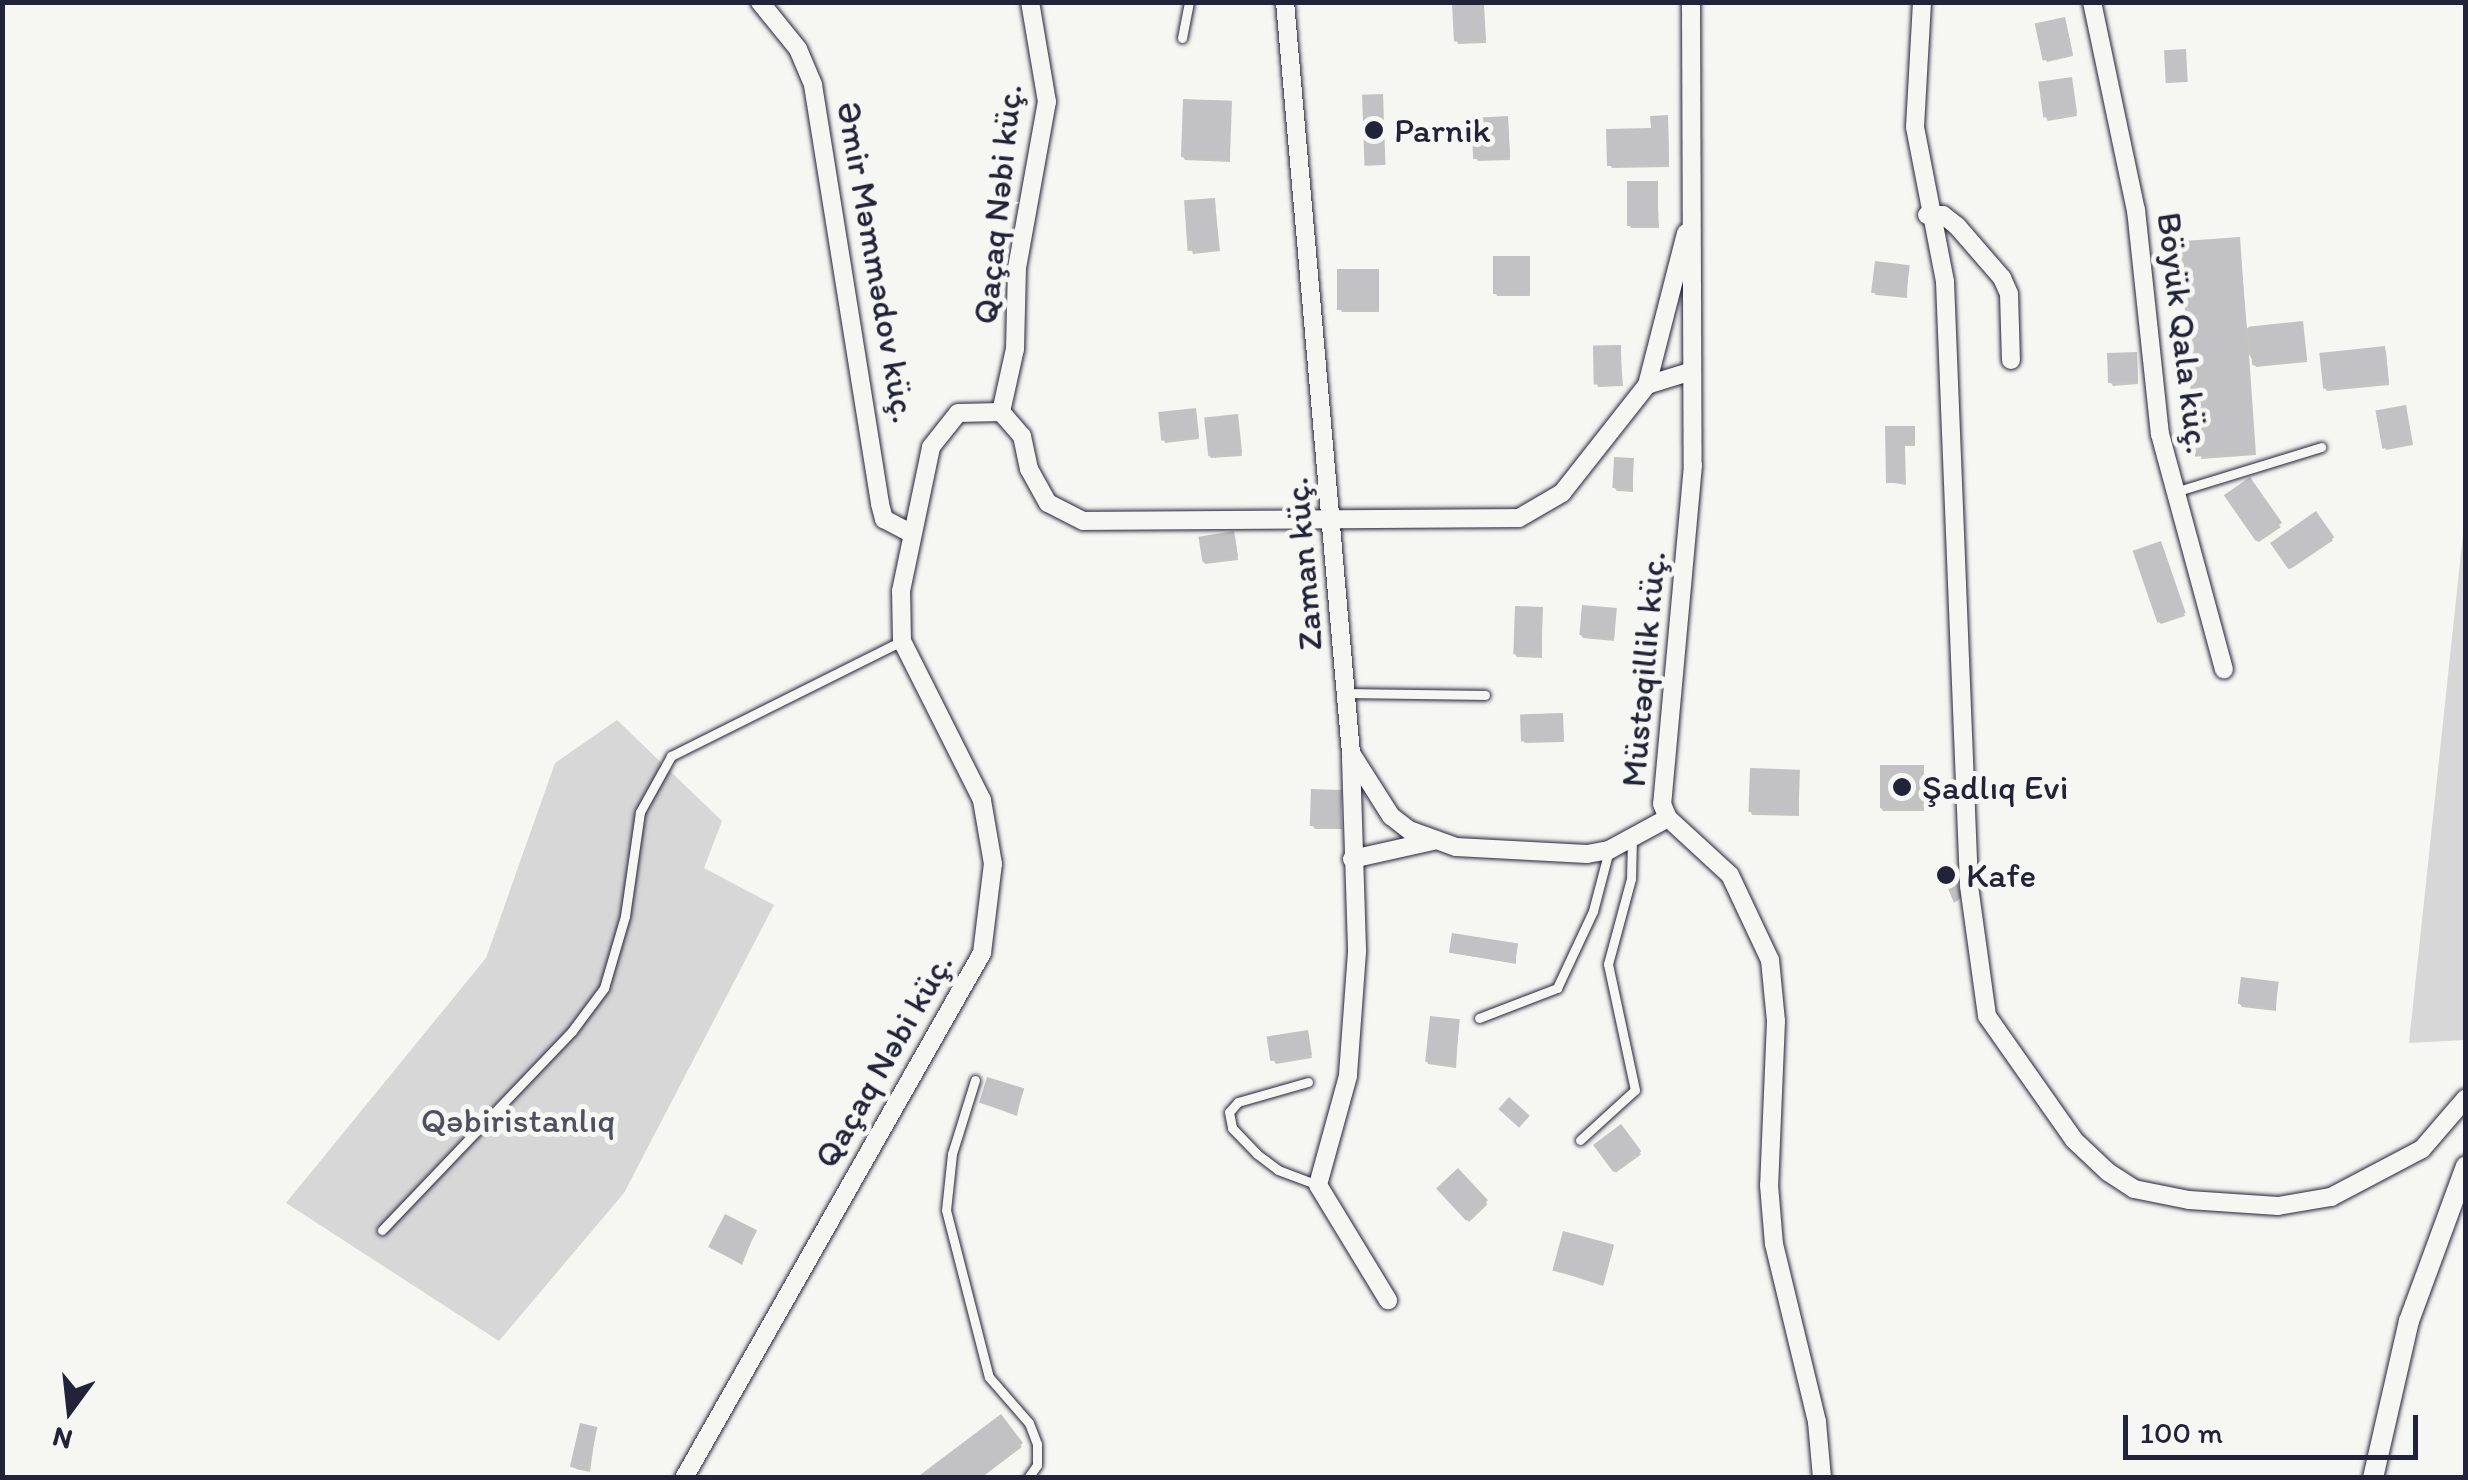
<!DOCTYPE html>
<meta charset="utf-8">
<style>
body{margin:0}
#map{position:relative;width:2468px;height:1480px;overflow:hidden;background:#f6f6f2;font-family:Itim,sans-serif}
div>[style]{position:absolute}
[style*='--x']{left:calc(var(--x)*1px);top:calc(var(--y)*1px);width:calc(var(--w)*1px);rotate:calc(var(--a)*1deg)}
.green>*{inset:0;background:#d7d7d7}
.shadow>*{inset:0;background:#0003;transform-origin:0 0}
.building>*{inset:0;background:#c2c2c4;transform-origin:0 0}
.roads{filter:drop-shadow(0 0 2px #22223b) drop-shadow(0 0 2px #22223b)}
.service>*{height:9px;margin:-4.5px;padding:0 4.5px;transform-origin:4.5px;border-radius:4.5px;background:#f6f6f2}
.minor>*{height:18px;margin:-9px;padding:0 9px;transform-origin:9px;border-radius:9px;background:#f6f6f2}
.tertiary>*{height:20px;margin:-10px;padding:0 10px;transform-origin:10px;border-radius:10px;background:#f6f6f2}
.dots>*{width:28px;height:28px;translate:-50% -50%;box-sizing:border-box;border:5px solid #f6f6f2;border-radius:50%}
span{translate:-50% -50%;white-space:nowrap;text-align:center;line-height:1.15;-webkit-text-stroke:10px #f6f6f2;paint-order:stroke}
.poi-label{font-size:35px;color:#22223b}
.left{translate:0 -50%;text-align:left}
.street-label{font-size:35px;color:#22223b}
.park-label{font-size:35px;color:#4f4f62}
.frame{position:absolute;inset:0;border:5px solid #22223b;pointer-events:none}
.north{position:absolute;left:20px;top:1360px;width:100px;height:100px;-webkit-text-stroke:8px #f6f6f2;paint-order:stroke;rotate:195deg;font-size:28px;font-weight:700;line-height:40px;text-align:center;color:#22223b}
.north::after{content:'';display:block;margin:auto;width:35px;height:45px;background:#22223b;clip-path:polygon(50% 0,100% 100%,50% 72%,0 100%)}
.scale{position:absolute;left:2123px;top:1415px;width:295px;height:45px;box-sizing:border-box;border:5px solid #22223b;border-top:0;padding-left:12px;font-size:30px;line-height:35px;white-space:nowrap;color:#22223b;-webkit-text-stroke:8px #f6f6f2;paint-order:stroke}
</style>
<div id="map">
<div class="green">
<div style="clip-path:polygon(2465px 515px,2465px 1040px,2409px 1043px)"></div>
<div style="clip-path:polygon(617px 720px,722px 821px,704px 868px,774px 905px,624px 1193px,499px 1341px,286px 1203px,486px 958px,555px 763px)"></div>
</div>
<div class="shadow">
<div style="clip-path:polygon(1483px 6px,1486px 43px,1458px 44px,1457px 41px)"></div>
<div style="clip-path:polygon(2066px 23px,2073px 56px,2047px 62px,2045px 59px)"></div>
<div style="clip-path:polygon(2072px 83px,2077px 116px,2048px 121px,2046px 118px)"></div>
<div style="clip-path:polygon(1230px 104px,1230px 162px,1185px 160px,1183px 157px)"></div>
<div style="clip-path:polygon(1508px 121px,1510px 160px,1478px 161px,1476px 158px)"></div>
<div style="clip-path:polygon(1668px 121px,1669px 167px,1612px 168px,1610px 165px)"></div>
<div style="clip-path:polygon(1657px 184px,1659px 228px,1631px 228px,1630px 225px)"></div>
<div style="clip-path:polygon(1215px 204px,1220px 251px,1193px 254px,1192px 251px)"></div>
<div style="clip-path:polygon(2239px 240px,2247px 328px,2302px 323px,2307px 362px,2256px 367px,2249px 354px,2256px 455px,2201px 459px)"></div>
<div style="clip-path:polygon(1528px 258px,1530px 296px,1497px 296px,1496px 293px)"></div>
<div style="clip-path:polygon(1908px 267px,1907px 298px,1876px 295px,1874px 292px)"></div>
<div style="clip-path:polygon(1377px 271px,1379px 312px,1342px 312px,1340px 309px)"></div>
<div style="clip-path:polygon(1620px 348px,1623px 386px,1598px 387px,1597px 384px)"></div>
<div style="clip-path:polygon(2386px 351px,2389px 385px,2327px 391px,2325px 388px)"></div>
<div style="clip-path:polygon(2137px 357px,2138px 384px,2113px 386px,2111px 383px)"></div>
<div style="clip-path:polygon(2406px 410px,2413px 445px,2386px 450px,2385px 447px)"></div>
<div style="clip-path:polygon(1196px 414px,1199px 439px,1165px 443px,1164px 440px)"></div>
<div style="clip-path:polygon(1237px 416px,1242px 456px,1211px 458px,1209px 455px)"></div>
<div style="clip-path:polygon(1888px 428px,1915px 431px,1915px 446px,1905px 446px,1906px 485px,1888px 482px)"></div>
<div style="clip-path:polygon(1633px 461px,1633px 492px,1617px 491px,1615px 488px)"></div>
<div style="left:2249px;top:480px;width:57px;height:27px;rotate:56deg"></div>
<div style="left:2315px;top:514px;width:32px;height:51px;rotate:56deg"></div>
<div style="clip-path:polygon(1235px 536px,1238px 560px,1205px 564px,1203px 561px)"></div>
<div style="clip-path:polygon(2161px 546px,2185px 616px,2161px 624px,2159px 622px)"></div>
<div style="clip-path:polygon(1542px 610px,1542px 658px,1517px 657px,1515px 654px)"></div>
<div style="clip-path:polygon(1615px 611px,1614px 641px,1583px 638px,1581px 635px)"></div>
<div style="clip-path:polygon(1562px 716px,1564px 742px,1525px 743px,1523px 740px)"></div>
<div style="clip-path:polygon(1923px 768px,1924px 811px,1883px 811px,1881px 808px)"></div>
<div style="clip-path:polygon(1798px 773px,1799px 816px,1752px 815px,1751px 812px)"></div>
<div style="clip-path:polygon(1340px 792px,1342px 829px,1315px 829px,1313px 826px)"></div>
<div style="clip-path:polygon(1516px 945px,1516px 964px,1454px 953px)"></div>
<div style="clip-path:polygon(2277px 984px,2276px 1011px,2242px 1007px,2240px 1004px)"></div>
<div style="clip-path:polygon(1459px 1021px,1456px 1068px,1428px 1064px,1427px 1061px)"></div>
<div style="clip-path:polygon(1308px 1035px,1312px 1058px,1276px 1064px,1274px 1061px)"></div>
<div style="clip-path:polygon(1022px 1090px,1017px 1116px,982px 1103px)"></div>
<div style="left:1621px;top:1127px;width:34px;height:31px;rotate:54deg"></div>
<div style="clip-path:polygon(1440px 1191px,1486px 1202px,1487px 1205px,1469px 1222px)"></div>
<div style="clip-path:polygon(755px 1232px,742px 1265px,711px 1247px)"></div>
<div style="clip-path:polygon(1612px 1247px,1603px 1286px,1555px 1270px)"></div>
<div style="clip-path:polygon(1001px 1418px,1022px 1447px,981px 1478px,920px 1478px)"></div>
<div style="clip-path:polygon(596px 1429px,590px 1472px,576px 1469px,574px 1466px)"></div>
</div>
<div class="building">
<div style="left:1484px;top:3px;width:37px;height:32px;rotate:87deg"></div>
<div style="left:2065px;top:17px;width:38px;height:31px;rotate:78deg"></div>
<div style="left:2186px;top:49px;width:33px;height:22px;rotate:87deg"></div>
<div style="left:2072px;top:77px;width:36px;height:34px;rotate:82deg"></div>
<div style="left:1383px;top:94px;width:71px;height:21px;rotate:88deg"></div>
<div style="left:1183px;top:99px;width:49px;height:58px;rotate:2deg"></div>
<div style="clip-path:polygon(1668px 115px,1669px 164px,1607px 166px,1606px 129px,1651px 128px,1650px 116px)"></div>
<div style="left:1508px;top:116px;width:41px;height:37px;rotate:87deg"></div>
<div style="left:1627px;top:181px;width:31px;height:45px"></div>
<div style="left:1215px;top:198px;width:51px;height:31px;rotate:86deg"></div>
<div style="left:2240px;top:237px;width:216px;height:60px;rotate:86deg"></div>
<div style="left:1493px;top:256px;width:37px;height:38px"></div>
<div style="left:1875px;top:261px;width:35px;height:32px;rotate:7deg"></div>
<div style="left:1337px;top:269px;width:42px;height:41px"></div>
<div style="left:2303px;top:321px;width:39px;height:55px;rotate:84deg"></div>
<div style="left:1621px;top:345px;width:39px;height:28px;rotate:89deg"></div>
<div style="left:2385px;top:346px;width:36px;height:66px;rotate:84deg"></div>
<div style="left:2137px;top:352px;width:30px;height:30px;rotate:88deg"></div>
<div style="left:2406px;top:405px;width:39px;height:31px;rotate:80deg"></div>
<div style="left:1196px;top:408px;width:29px;height:38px;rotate:84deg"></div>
<div style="left:1238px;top:414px;width:39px;height:34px;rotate:84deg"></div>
<div style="clip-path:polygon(1885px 426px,1915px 426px,1915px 444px,1905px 444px,1905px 483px,1886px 483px)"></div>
<div style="left:1614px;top:457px;width:20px;height:31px;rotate:3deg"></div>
<div style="left:2250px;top:477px;width:56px;height:32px;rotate:55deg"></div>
<div style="left:2316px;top:511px;width:32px;height:56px;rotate:55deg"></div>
<div style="left:1234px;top:531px;width:26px;height:36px;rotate:81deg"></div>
<div style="left:2161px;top:541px;width:76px;height:30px;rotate:71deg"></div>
<div style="left:1582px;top:605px;width:35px;height:30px;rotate:5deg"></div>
<div style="left:1515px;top:606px;width:28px;height:48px;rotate:2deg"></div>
<div style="left:1563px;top:713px;width:27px;height:43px;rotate:88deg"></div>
<div style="left:1880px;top:765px;width:44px;height:43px"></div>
<div style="left:1750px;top:768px;width:50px;height:44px;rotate:2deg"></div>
<div style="left:1311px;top:789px;width:31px;height:37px;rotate:2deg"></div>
<div style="clip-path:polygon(1951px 863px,1962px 897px,1954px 903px,1938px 864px)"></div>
<div style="left:1452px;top:933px;width:67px;height:20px;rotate:9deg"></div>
<div style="left:2241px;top:977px;width:38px;height:27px;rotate:7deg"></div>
<div style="left:1430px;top:1016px;width:30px;height:46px;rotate:6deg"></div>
<div style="left:1308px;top:1030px;width:25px;height:42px;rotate:81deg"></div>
<div style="left:987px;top:1077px;width:39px;height:27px;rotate:17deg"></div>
<div style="left:1509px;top:1097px;width:28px;height:16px;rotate:42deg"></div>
<div style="left:1621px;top:1124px;width:34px;height:35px;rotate:53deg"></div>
<div style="left:1458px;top:1168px;width:44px;height:30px;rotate:47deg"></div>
<div style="left:725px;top:1214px;width:36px;height:37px;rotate:27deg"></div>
<div style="left:1563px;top:1231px;width:53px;height:41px;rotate:15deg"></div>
<div style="clip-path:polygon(1001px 1414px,1023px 1443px,980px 1478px,916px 1478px)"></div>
<div style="left:580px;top:1423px;width:18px;height:45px;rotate:13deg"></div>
</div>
<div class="roads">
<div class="service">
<div style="--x:1182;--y:38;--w:37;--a:-79"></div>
<div style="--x:2175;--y:492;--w:153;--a:-17.1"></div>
<div style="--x:1347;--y:693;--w:138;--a:0.8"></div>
<div style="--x:1479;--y:1018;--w:84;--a:-21"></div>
<div style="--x:1557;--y:988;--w:85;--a:-64.9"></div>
<div style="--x:1593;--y:911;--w:63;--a:-75.3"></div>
<div style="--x:975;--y:1080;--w:77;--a:107.3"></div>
<div style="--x:952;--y:1154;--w:56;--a:96.1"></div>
<div style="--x:946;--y:1210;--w:172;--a:75.6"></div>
<div style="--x:989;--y:1377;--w:61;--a:49"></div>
<div style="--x:1029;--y:1423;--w:22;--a:69"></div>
<div style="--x:1037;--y:1444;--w:21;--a:90"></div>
<div style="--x:1037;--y:1465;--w:16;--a:125"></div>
<div style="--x:1308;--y:1082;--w:73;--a:164.1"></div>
<div style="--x:1238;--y:1102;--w:13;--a:132"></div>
<div style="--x:1229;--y:1112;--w:16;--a:79"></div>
<div style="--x:1232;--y:1128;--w:36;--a:46"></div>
<div style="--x:1257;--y:1154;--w:26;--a:37"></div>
<div style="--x:1278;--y:1170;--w:43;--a:20.6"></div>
<div style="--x:1580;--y:1140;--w:74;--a:-42.3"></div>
<div style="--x:1635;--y:1090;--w:129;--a:-102.1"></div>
<div style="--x:1608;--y:964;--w:88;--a:-74.9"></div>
<div style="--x:1631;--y:879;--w:41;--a:-88.6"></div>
<div style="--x:382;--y:1230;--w:275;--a:-46.3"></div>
<div style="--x:572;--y:1031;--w:54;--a:-53.3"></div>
<div style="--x:604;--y:988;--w:75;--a:-73.7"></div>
<div style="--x:625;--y:916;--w:105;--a:-81.8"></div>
<div style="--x:640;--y:812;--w:64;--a:-61"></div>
<div style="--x:671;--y:756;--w:258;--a:-26.5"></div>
</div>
<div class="minor">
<div style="--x:760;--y:2;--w:60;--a:51"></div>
<div style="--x:798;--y:49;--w:39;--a:67"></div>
<div style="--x:813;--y:85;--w:424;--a:80.9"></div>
<div style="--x:880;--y:504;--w:16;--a:75"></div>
<div style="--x:884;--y:519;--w:30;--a:28"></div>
<div style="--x:1285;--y:2;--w:754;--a:84.98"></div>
<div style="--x:1351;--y:753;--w:75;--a:57.6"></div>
<div style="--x:1391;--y:816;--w:23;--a:38"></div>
<div style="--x:1409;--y:830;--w:50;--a:19.9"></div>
<div style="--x:1456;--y:847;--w:131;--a:3.1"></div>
<div style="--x:1587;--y:854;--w:22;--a:-10"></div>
<div style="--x:1609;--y:850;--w:67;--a:-28.5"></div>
<div style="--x:1691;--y:2;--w:463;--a:89.8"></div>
<div style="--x:1693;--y:465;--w:340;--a:95.2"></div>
<div style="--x:1662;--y:804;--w:15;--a:67"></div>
<div style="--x:1668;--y:818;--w:84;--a:42.6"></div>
<div style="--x:1730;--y:875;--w:94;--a:64.8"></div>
<div style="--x:1770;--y:960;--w:61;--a:84.4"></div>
<div style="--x:1776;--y:1021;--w:164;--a:92.4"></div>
<div style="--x:1769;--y:1185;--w:59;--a:85.2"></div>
<div style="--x:1774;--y:1244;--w:183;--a:76.4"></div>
<div style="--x:1817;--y:1422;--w:56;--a:84.9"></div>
<div style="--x:1922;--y:2;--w:125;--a:93.2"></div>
<div style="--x:1915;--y:127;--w:158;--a:79"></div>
<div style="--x:1945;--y:282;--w:604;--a:87.72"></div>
<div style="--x:1969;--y:886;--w:131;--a:82.1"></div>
<div style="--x:1987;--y:1016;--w:151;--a:54.9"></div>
<div style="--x:2074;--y:1140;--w:47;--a:43.3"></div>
<div style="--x:2108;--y:1172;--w:31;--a:33"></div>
<div style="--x:2134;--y:1189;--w:56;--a:11.3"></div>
<div style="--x:2189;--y:1200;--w:89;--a:3.9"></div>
<div style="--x:2278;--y:1206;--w:54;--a:-9.6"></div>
<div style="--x:2331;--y:1197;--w:103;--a:-27.8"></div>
<div style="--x:2422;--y:1149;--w:67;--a:-49.2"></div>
<div style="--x:2092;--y:2;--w:213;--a:78.1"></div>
<div style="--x:2136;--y:210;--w:225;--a:83.9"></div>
<div style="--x:2160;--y:434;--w:244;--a:74.8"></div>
<div style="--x:1927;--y:215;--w:16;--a:0"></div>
<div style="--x:1943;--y:215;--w:18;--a:38"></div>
<div style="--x:1957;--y:226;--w:69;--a:49.1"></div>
<div style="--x:2002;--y:278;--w:17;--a:66"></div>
<div style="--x:2009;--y:294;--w:66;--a:88.3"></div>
<div style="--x:1647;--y:385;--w:157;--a:-75.6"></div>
<div style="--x:1001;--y:412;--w:32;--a:49"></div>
<div style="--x:1022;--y:436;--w:34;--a:78"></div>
<div style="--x:1029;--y:469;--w:39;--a:61"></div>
<div style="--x:1048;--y:503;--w:39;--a:27"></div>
<div style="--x:1083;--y:521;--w:436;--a:-0.4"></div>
<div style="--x:1519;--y:518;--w:50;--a:-30.2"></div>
<div style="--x:1562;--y:493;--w:137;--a:-51.8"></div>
<div style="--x:1647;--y:385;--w:44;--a:-17.2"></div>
<div style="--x:1351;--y:758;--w:194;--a:88.2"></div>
<div style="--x:1357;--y:952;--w:124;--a:94.2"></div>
<div style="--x:1348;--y:1076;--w:113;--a:105.4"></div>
<div style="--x:1318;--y:1185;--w:135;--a:58.7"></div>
<div style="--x:1352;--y:859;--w:83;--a:-12.5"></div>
<div style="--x:684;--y:1478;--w:604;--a:-60.42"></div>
<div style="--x:982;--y:953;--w:90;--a:-83"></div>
<div style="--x:993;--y:864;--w:65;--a:-99.8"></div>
<div style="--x:982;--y:800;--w:178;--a:-116.7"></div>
<div style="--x:902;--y:641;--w:50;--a:-91.1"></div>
<div style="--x:901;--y:591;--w:147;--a:-78.2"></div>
<div style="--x:931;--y:447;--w:43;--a:-51.5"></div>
<div style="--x:958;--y:413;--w:43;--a:-1.3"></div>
<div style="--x:1001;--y:412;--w:65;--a:-77.5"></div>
<div style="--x:1015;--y:349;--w:81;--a:-88.6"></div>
<div style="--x:1017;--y:268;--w:169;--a:-79.8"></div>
<div style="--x:1047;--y:102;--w:101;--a:-99.6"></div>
</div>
<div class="tertiary">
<div style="--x:2373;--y:1478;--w:161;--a:-77.1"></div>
<div style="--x:2409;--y:1321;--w:165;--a:-69.8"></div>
</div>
</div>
<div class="dots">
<div style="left:1374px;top:130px;background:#22223b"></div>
<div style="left:1902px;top:787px;background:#22223b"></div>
<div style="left:1946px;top:875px;background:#22223b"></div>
</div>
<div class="poi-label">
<span class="left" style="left:1394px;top:130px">Parnik</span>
<span class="left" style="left:1922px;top:787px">Şadlıq Evi</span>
<span class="left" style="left:1966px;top:875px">Kafe</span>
</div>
<div class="street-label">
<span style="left:997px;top:204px;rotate:-84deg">Qaçaq Nəbi küç.</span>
<span style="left:877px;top:262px;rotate:80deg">Əmir Məmmədov küç.</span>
<span style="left:2184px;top:333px;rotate:83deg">Böyük Qala küç.</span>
<span style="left:1303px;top:564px;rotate:-95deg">Zaman küç.</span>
<span style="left:1643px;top:669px;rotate:-85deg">Müstəqillik küç.</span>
<span style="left:883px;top:1060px;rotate:-60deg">Qaçaq Nəbi küç.</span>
</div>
<div class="park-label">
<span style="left:518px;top:1120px">Qəbiristanlıq</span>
</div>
<div class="frame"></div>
<div class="north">N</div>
<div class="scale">100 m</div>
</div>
